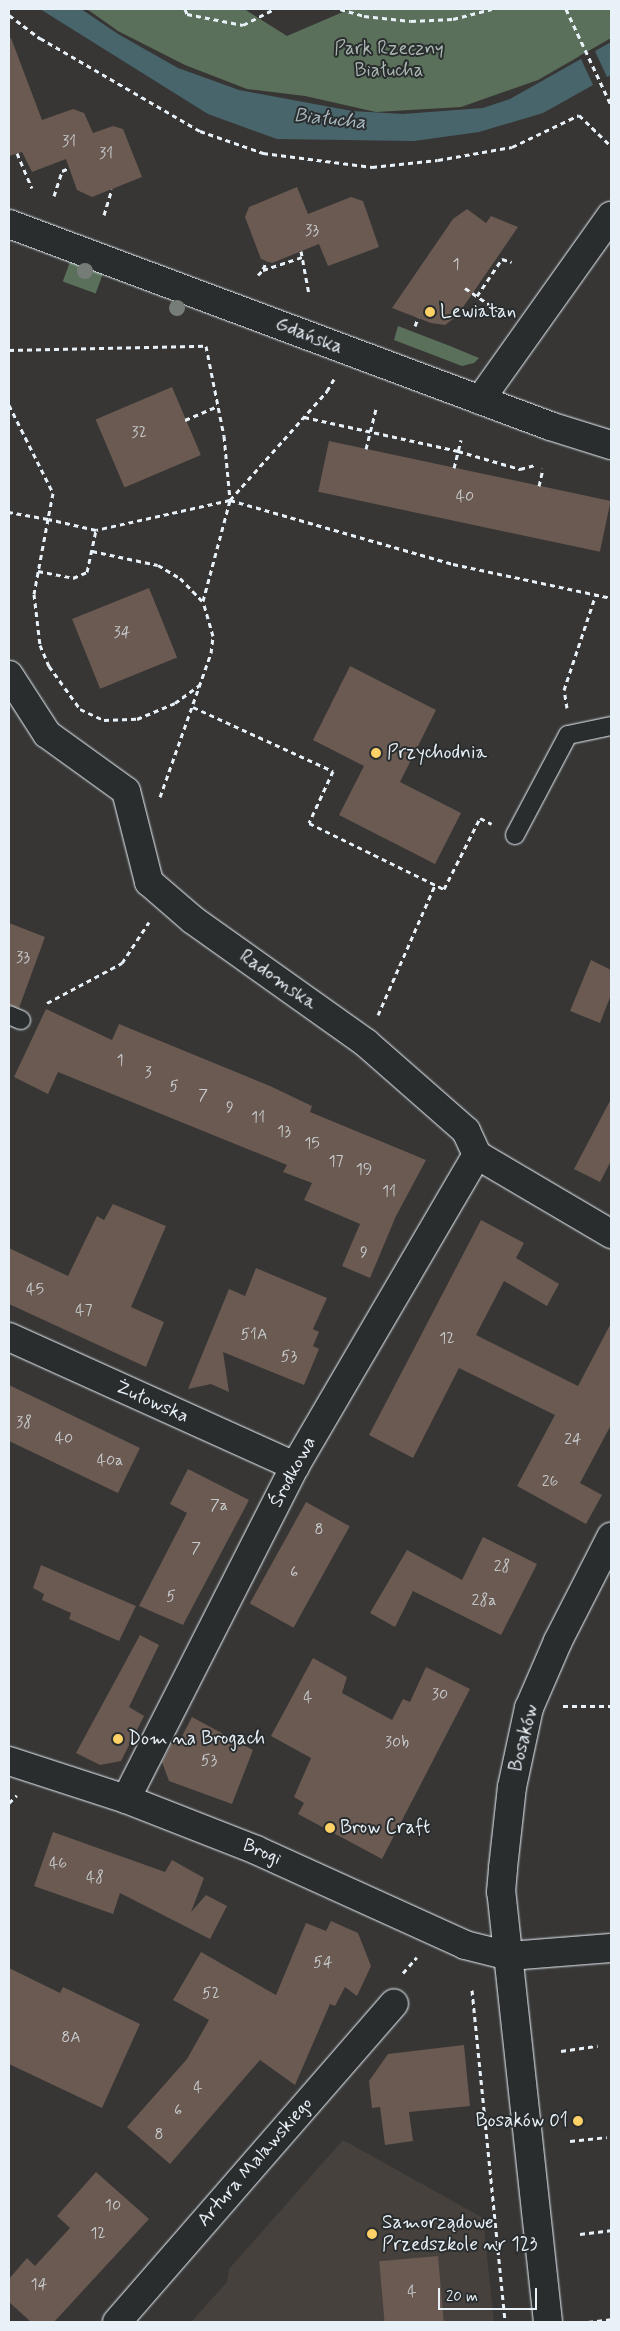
<!DOCTYPE html>
<meta charset="utf-8">
<style>
body{margin:0}
#map{position:relative;width:620px;height:2331px;overflow:hidden;background:#373635;font-family:Mynerve,sans-serif}
div>[style]{position:absolute}
[style*='--x']{left:calc(var(--x)*1px);top:calc(var(--y)*1px);width:calc(var(--w)*1px);rotate:calc(var(--a)*1deg)}
.built>*{inset:0;background:#46413d}
.green>*{inset:0;background:#5b705b;transform-origin:0 0}
.water>*{inset:0;background:#48656b}
.pier>*{inset:0;background:#373635;transform-origin:0 0}
.building>*{inset:0;background:#6a5a51;transform-origin:0 0}
.path>*{height:3px;margin-top:-1.5px;transform-origin:0;background:repeating-linear-gradient(90deg,#e8f1f8 0 5px,transparent 0 9px)}
.roads{filter:drop-shadow(0 0 1px #e8f1f8) drop-shadow(0 0 1px #e8f1f8)}
.service>*{height:18px;margin:-9px;padding:0 9px;transform-origin:9px;border-radius:9px;background:#2a2d2e}
.minor>*{height:28px;margin:-14px;padding:0 14px;transform-origin:14px;border-radius:14px;background:#2a2d2e}
.trees>*{width:16px;height:16px;margin:-8px;border-radius:50%;background:#767d79}
.dots>*{width:14px;height:14px;translate:-50% -50%;box-sizing:border-box;border:2px solid #2a2d2e;border-radius:50%}
span{translate:-50% -50%;white-space:nowrap;text-align:center;line-height:1.15;-webkit-text-stroke:4px #2a2d2e;paint-order:stroke}
.number-label{font-size:16px;color:#c8cbce}
.number-label span{-webkit-text-stroke-width:0}
.park-label{font-size:19px;color:#a9b7b1}
.poi-label{font-size:19px;color:#e8f1f8}
.left{translate:0 -50%;text-align:left}
.right{translate:-100% -50%;text-align:right}
.street-label{font-size:19px;color:#e8f1f8}
.water-label{font-size:20px;color:#a8b9c0;font-style:italic}
.frame{position:absolute;inset:0;border:10px solid #e8f1f8;pointer-events:none}
.scale{position:absolute;left:438px;top:2288px;width:99px;height:22px;box-sizing:border-box;border:2px solid #e8f1f8;border-top:0;padding-left:6px;font-size:15px;line-height:18px;white-space:nowrap;color:#e8f1f8;-webkit-text-stroke:4px #2a2d2e;paint-order:stroke}
</style>
<div id="map">
<div class="built">
<div style="clip-path:polygon(343px 2140px,483px 2218px,494px 2322px,191px 2322px,227px 2282px,229px 2269px)"></div>
</div>
<div class="green">
<div style="clip-path:polygon(87px 9px,244px 9px,287px 36px,350px 9px,611px 9px,611px 38px,538px 80px,461px 107px,376px 112px,305px 96px,247px 89px,185px 65px,118px 31px)"></div>
<div style="left:71px;top:259px;width:35px;height:24px;rotate:20deg"></div>
<div style="clip-path:polygon(398px 326px,450px 346px,479px 358px,474px 363px,462px 366px,394px 340px)"></div>
</div>
<div class="water">
<div style="clip-path:polygon(40px 9px,81px 9px,118px 34px,178px 68px,239px 90px,352px 111px,403px 114px,483px 108px,510px 99px,611px 42px,611px 75px,543px 113px,479px 132px,414px 141px,277px 139px,208px 114px)"></div>
</div>
<div class="pier">
<div style="left:594px;top:49px;width:33px;height:16px;rotate:65deg"></div>
</div>
<div class="building">
<div style="clip-path:polygon(9px 38px,11px 38px,42px 120px,73px 109px,84px 113px,93px 133px,113px 126px,123px 129px,142px 177px,92px 197px,77px 190px,66px 159px,32px 172px,22px 152px,9px 156px)"></div>
<div style="clip-path:polygon(297px 187px,308px 214px,351px 197px,363px 201px,379px 247px,328px 266px,319px 244px,272px 263px,261px 259px,245px 217px,249px 207px)"></div>
<div style="clip-path:polygon(467px 209px,486px 223px,491px 216px,518px 227px,457px 316px,445px 325px,431px 323px,392px 308px,453px 219px)"></div>
<div style="left:172px;top:387px;width:74px;height:83px;rotate:67deg"></div>
<div style="left:329px;top:441px;width:288px;height:52px;rotate:12deg"></div>
<div style="left:149px;top:588px;width:75px;height:83px;rotate:68deg"></div>
<div style="clip-path:polygon(350px 666px,436px 710px,400px 782px,461px 813px,435px 864px,339px 815px,364px 766px,313px 740px)"></div>
<div style="clip-path:polygon(9px 923px,45px 937px,19px 1008px,9px 1005px)"></div>
<div style="clip-path:polygon(591px 960px,611px 970px,611px 995px,600px 1023px,570px 1011px)"></div>
<div style="clip-path:polygon(46px 1009px,112px 1040px,119px 1024px,270px 1086px,312px 1106px,310px 1112px,426px 1160px,396px 1216px,370px 1278px,342px 1266px,360px 1224px,304px 1200px,312px 1183px,283px 1172px,287px 1165px,58px 1072px,48px 1094px,14px 1077px)"></div>
<div style="clip-path:polygon(611px 1099px,611px 1161px,600px 1182px,574px 1169px)"></div>
<div style="clip-path:polygon(113px 1204px,166px 1226px,131px 1307px,164px 1322px,146px 1367px,9px 1304px,9px 1248px,68px 1276px,97px 1216px,104px 1220px)"></div>
<div style="clip-path:polygon(481px 1220px,524px 1243px,516px 1258px,559px 1284px,547px 1306px,504px 1281px,476px 1335px,578px 1386px,611px 1323px,611px 1425px,580px 1483px,602px 1495px,586px 1524px,517px 1486px,555px 1415px,459px 1368px,413px 1458px,369px 1435px)"></div>
<div style="clip-path:polygon(256px 1268px,327px 1298px,313px 1329px,319px 1332px,313px 1346px,319px 1349px,304px 1385px,223px 1352px,229px 1392px,211px 1384px,188px 1389px,229px 1289px,245px 1296px)"></div>
<div style="clip-path:polygon(9px 1385px,140px 1448px,118px 1493px,9px 1441px)"></div>
<div style="clip-path:polygon(188px 1469px,249px 1500px,183px 1625px,139px 1606px,187px 1513px,170px 1504px)"></div>
<div style="left:306px;top:1502px;width:50px;height:116px;rotate:29deg"></div>
<div style="clip-path:polygon(483px 1537px,537px 1564px,501px 1635px,413px 1591px,395px 1627px,370px 1613px,407px 1550px,462px 1580px)"></div>
<div style="clip-path:polygon(41px 1565px,136px 1606px,119px 1641px,69px 1619px,71px 1613px,42px 1600px,44px 1594px,33px 1588px)"></div>
<div style="clip-path:polygon(140px 1635px,159px 1645px,129px 1707px,144px 1716px,121px 1761px,100px 1765px,76px 1753px)"></div>
<div style="clip-path:polygon(313px 1658px,347px 1677px,342px 1693px,392px 1720px,403px 1699px,410px 1702px,426px 1667px,470px 1689px,382px 1859px,298px 1814px,304px 1803px,294px 1797px,311px 1758px,271px 1736px)"></div>
<div style="clip-path:polygon(192px 1717px,253px 1750px,232px 1804px,169px 1781px,162px 1762px,176px 1735px,181px 1738px)"></div>
<div style="clip-path:polygon(53px 1832px,165px 1872px,172px 1860px,204px 1878px,191px 1912px,206px 1895px,227px 1906px,210px 1939px,120px 1893px,113px 1914px,34px 1886px)"></div>
<div style="clip-path:polygon(331px 1921px,358px 1933px,371px 1966px,357px 1996px,345px 1987px,335px 2006px,330px 2004px,295px 2085px,260px 2060px,170px 2164px,127px 2127px,187px 2059px,209px 2020px,173px 2000px,201px 1952px,276px 1995px,306px 1923px,326px 1931px)"></div>
<div style="clip-path:polygon(9px 1968px,60px 1993px,63px 1987px,140px 2024px,102px 2108px,9px 2064px)"></div>
<div style="clip-path:polygon(464px 2045px,470px 2106px,409px 2112px,413px 2141px,385px 2145px,380px 2107px,372px 2108px,369px 2081px,388px 2054px)"></div>
<div style="clip-path:polygon(96px 2172px,149px 2219px,54px 2322px,31px 2322px,9px 2302px,9px 2279px,27px 2258px,35px 2266px,70px 2228px,57px 2216px)"></div>
<div style="left:438px;top:2256px;width:66px;height:59px;rotate:85deg"></div>
</div>
<div class="path">
<div style="--x:185;--y:9;--w:5;--a:68"></div>
<div style="--x:187;--y:14;--w:57;--a:11.1"></div>
<div style="--x:243;--y:25;--w:36;--a:-27"></div>
<div style="--x:340;--y:9;--w:25;--a:16"></div>
<div style="--x:364;--y:16;--w:47;--a:6.1"></div>
<div style="--x:411;--y:21;--w:42;--a:-2.7"></div>
<div style="--x:453;--y:19;--w:40;--a:-14.4"></div>
<div style="--x:566;--y:9;--w:106;--a:64.9"></div>
<div style="--x:9;--y:15;--w:39;--a:37"></div>
<div style="--x:40;--y:38;--w:185;--a:30.2"></div>
<div style="--x:200;--y:131;--w:67;--a:19.2"></div>
<div style="--x:263;--y:153;--w:110;--a:7.3"></div>
<div style="--x:372;--y:167;--w:66;--a:-6.1"></div>
<div style="--x:438;--y:160;--w:75;--a:-10"></div>
<div style="--x:512;--y:147;--w:74;--a:-25.5"></div>
<div style="--x:579;--y:115;--w:45;--a:44.1"></div>
<div style="--x:17;--y:153;--w:38;--a:67"></div>
<div style="--x:54;--y:196;--w:26;--a:-72"></div>
<div style="--x:62;--y:171;--w:8;--a:-23"></div>
<div style="--x:104;--y:215;--w:27;--a:-73"></div>
<div style="--x:301;--y:251;--w:44;--a:79.5"></div>
<div style="--x:263;--y:269;--w:9;--a:-63"></div>
<div style="--x:258;--y:275;--w:7;--a:-45"></div>
<div style="--x:263;--y:270;--w:41;--a:-18.4"></div>
<div style="--x:465;--y:288;--w:46;--a:34.4"></div>
<div style="--x:477;--y:296;--w:45;--a:-56"></div>
<div style="--x:502;--y:259;--w:10;--a:17"></div>
<div style="--x:415;--y:326;--w:9;--a:-69"></div>
<div style="--x:9;--y:350;--w:197;--a:-1.2"></div>
<div style="--x:206;--y:346;--w:92;--a:78.7"></div>
<div style="--x:224;--y:436;--w:64;--a:84.6"></div>
<div style="--x:230;--y:500;--w:137;--a:167.4"></div>
<div style="--x:9;--y:405;--w:98;--a:63.4"></div>
<div style="--x:53;--y:493;--w:26;--a:101"></div>
<div style="--x:48;--y:519;--w:40;--a:-170"></div>
<div style="--x:304;--y:417;--w:158;--a:12.4"></div>
<div style="--x:458;--y:451;--w:65;--a:16.2"></div>
<div style="--x:520;--y:469;--w:16;--a:-15"></div>
<div style="--x:185;--y:420;--w:36;--a:-23"></div>
<div style="--x:366;--y:449;--w:41;--a:-76"></div>
<div style="--x:454;--y:468;--w:29;--a:-76"></div>
<div style="--x:539;--y:486;--w:18;--a:-77"></div>
<div style="--x:230;--y:500;--w:232;--a:16"></div>
<div style="--x:453;--y:564;--w:162;--a:12.1"></div>
<div style="--x:92;--y:551;--w:67;--a:12"></div>
<div style="--x:158;--y:565;--w:26;--a:31"></div>
<div style="--x:180;--y:578;--w:32;--a:46"></div>
<div style="--x:38;--y:571;--w:36;--a:11"></div>
<div style="--x:73;--y:578;--w:15;--a:-23"></div>
<div style="--x:87;--y:572;--w:43;--a:-77.9"></div>
<div style="--x:96;--y:530;--w:49;--a:-167.1"></div>
<div style="--x:48;--y:519;--w:76;--a:100.6"></div>
<div style="--x:34;--y:594;--w:51;--a:83.3"></div>
<div style="--x:40;--y:645;--w:23;--a:67"></div>
<div style="--x:49;--y:666;--w:53;--a:54.2"></div>
<div style="--x:80;--y:709;--w:26;--a:25"></div>
<div style="--x:104;--y:720;--w:33;--a:-2"></div>
<div style="--x:137;--y:719;--w:41;--a:-22.8"></div>
<div style="--x:175;--y:703;--w:31;--a:-36"></div>
<div style="--x:193;--y:707;--w:154;--a:24.6"></div>
<div style="--x:333;--y:771;--w:57;--a:114.8"></div>
<div style="--x:309;--y:823;--w:150;--a:26.1"></div>
<div style="--x:444;--y:889;--w:80;--a:-63.1"></div>
<div style="--x:480;--y:818;--w:13;--a:27"></div>
<div style="--x:567;--y:708;--w:18;--a:-99"></div>
<div style="--x:564;--y:690;--w:101;--a:-71.6"></div>
<div style="--x:160;--y:797;--w:153;--a:-70.5"></div>
<div style="--x:211;--y:653;--w:17;--a:-83"></div>
<div style="--x:213;--y:636;--w:36;--a:-106"></div>
<div style="--x:203;--y:601;--w:105;--a:-75"></div>
<div style="--x:230;--y:500;--w:146;--a:-48.3"></div>
<div style="--x:327;--y:391;--w:14;--a:-60"></div>
<div style="--x:47;--y:1003;--w:85;--a:-28.1"></div>
<div style="--x:122;--y:963;--w:49;--a:-56.6"></div>
<div style="--x:378;--y:1015;--w:142;--a:-66.3"></div>
<div style="--x:563;--y:1706;--w:48;--a:0"></div>
<div style="--x:9;--y:1803;--w:11;--a:-45"></div>
<div style="--x:403;--y:1973;--w:21;--a:-49"></div>
<div style="--x:472;--y:1990;--w:334;--a:84.3"></div>
<div style="--x:561;--y:2051;--w:37;--a:-8"></div>
<div style="--x:570;--y:2141;--w:37;--a:-6"></div>
<div style="--x:580;--y:2234;--w:31;--a:-7"></div>
<div style="--x:588;--y:2322;--w:23;--a:-7"></div>
</div>
<div class="roads">
<div class="service">
<div style="--x:515;--y:835;--w:113;--a:-62.1"></div>
<div style="--x:568;--y:735;--w:44;--a:-11.8"></div>
<div style="--x:9;--y:1015;--w:13;--a:23"></div>
</div>
<div class="minor">
<div style="--x:9;--y:224;--w:577;--a:20.47"></div>
<div style="--x:550;--y:426;--w:64;--a:17.3"></div>
<div style="--x:480;--y:400;--w:226;--a:-54.6"></div>
<div style="--x:9;--y:675;--w:70;--a:57.2"></div>
<div style="--x:47;--y:734;--w:97;--a:35.8"></div>
<div style="--x:126;--y:791;--w:94;--a:75.8"></div>
<div style="--x:149;--y:882;--w:58;--a:40.8"></div>
<div style="--x:193;--y:920;--w:212;--a:35.4"></div>
<div style="--x:366;--y:1043;--w:133;--a:41.3"></div>
<div style="--x:466;--y:1131;--w:26;--a:65"></div>
<div style="--x:477;--y:1155;--w:156;--a:30.5"></div>
<div style="--x:9;--y:1337;--w:314;--a:24.3"></div>
<div style="--x:9;--y:1761;--w:123;--a:18"></div>
<div style="--x:126;--y:1799;--w:140;--a:21.4"></div>
<div style="--x:256;--y:1850;--w:230;--a:24.4"></div>
<div style="--x:465;--y:1945;--w:45;--a:14"></div>
<div style="--x:509;--y:1956;--w:102;--a:-4.5"></div>
<div style="--x:126;--y:1799;--w:373;--a:-63.1"></div>
<div style="--x:295;--y:1466;--w:360;--a:-59.7"></div>
<div style="--x:117;--y:2322;--w:422;--a:-49"></div>
<div style="--x:548;--y:2322;--w:433;--a:-96.2"></div>
<div style="--x:501;--y:1892;--w:24;--a:-85"></div>
<div style="--x:503;--y:1868;--w:81;--a:-83.7"></div>
<div style="--x:512;--y:1787;--w:81;--a:-77.9"></div>
<div style="--x:529;--y:1708;--w:73;--a:-66.6"></div>
<div style="--x:558;--y:1641;--w:117;--a:-63"></div>
</div>
</div>
<div class="trees">
<div style="left:85px;top:271px"></div>
<div style="left:177px;top:308px"></div>
</div>
<div class="dots">
<div style="left:430px;top:312px;background:#ffd166"></div>
<div style="left:376px;top:753px;background:#ffd166"></div>
<div style="left:118px;top:1739px;background:#ffd166"></div>
<div style="left:330px;top:1828px;background:#ffd166"></div>
<div style="left:578px;top:2121px;background:#ffd166"></div>
<div style="left:372px;top:2234px;background:#ffd166"></div>
</div>
<div class="number-label">
<span style="left:69px;top:142px">31</span>
<span style="left:106px;top:154px">31</span>
<span style="left:312px;top:231px">33</span>
<span style="left:456px;top:265px">1</span>
<span style="left:139px;top:433px">32</span>
<span style="left:465px;top:497px">40</span>
<span style="left:122px;top:633px">34</span>
<span style="left:23px;top:958px">33</span>
<span style="left:120px;top:1061px">1</span>
<span style="left:148px;top:1073px">3</span>
<span style="left:174px;top:1087px">5</span>
<span style="left:203px;top:1096px">7</span>
<span style="left:230px;top:1108px">9</span>
<span style="left:258px;top:1118px">11</span>
<span style="left:284px;top:1132px">13</span>
<span style="left:312px;top:1144px">15</span>
<span style="left:336px;top:1162px">17</span>
<span style="left:364px;top:1170px">19</span>
<span style="left:389px;top:1192px">11</span>
<span style="left:364px;top:1253px">9</span>
<span style="left:35px;top:1290px">45</span>
<span style="left:84px;top:1311px">47</span>
<span style="left:254px;top:1335px">51A</span>
<span style="left:447px;top:1339px">12</span>
<span style="left:289px;top:1357px">53</span>
<span style="left:24px;top:1423px">38</span>
<span style="left:64px;top:1439px">40</span>
<span style="left:573px;top:1440px">24</span>
<span style="left:110px;top:1461px">40a</span>
<span style="left:550px;top:1482px">26</span>
<span style="left:219px;top:1506px">7a</span>
<span style="left:319px;top:1530px">8</span>
<span style="left:196px;top:1549px">7</span>
<span style="left:502px;top:1567px">28</span>
<span style="left:294px;top:1573px">6</span>
<span style="left:171px;top:1597px">5</span>
<span style="left:484px;top:1601px">28a</span>
<span style="left:440px;top:1695px">30</span>
<span style="left:308px;top:1698px">4</span>
<span style="left:397px;top:1743px">30b</span>
<span style="left:209px;top:1761px">53</span>
<span style="left:58px;top:1864px">46</span>
<span style="left:95px;top:1878px">48</span>
<span style="left:323px;top:1963px">54</span>
<span style="left:211px;top:1994px">52</span>
<span style="left:71px;top:2038px">8A</span>
<span style="left:198px;top:2088px">4</span>
<span style="left:178px;top:2111px">6</span>
<span style="left:159px;top:2135px">8</span>
<span style="left:113px;top:2206px">10</span>
<span style="left:98px;top:2234px">12</span>
<span style="left:39px;top:2285px">14</span>
<span style="left:412px;top:2292px">4</span>
</div>
<div class="park-label">
<span style="left:389px;top:60px">Park Rzeczny<br>Białucha</span>
</div>
<div class="poi-label">
<span class="left" style="left:440px;top:312px">Lewiatan</span>
<span class="left" style="left:387px;top:753px">Przychodnia</span>
<span class="left" style="left:128px;top:1739px">Dom na Brogach</span>
<span class="left" style="left:340px;top:1828px">Brow Craft</span>
<span class="right" style="left:568px;top:2121px">Bosaków 01</span>
<span class="left" style="left:382px;top:2234px">Samorządowe<br>Przedszkole nr 123</span>
</div>
<div class="street-label">
<span style="left:309px;top:336px;rotate:21deg">Gdańska</span>
<span style="left:278px;top:980px;rotate:35deg">Radomska</span>
<span style="left:152px;top:1402px;rotate:24deg">Żułowska</span>
<span style="left:293px;top:1472px;rotate:-62deg">Środkowa</span>
<span style="left:524px;top:1738px;rotate:-76deg">Bosaków</span>
<span style="left:262px;top:1852px;rotate:23deg">Brogi</span>
<span style="left:255px;top:2162px;rotate:-49deg">Artura Malawskiego</span>
</div>
<div class="water-label">
<span style="left:330px;top:119px;rotate:6deg">Białucha</span>
</div>
<div class="frame"></div>
<div class="scale">20 m</div>
</div>
